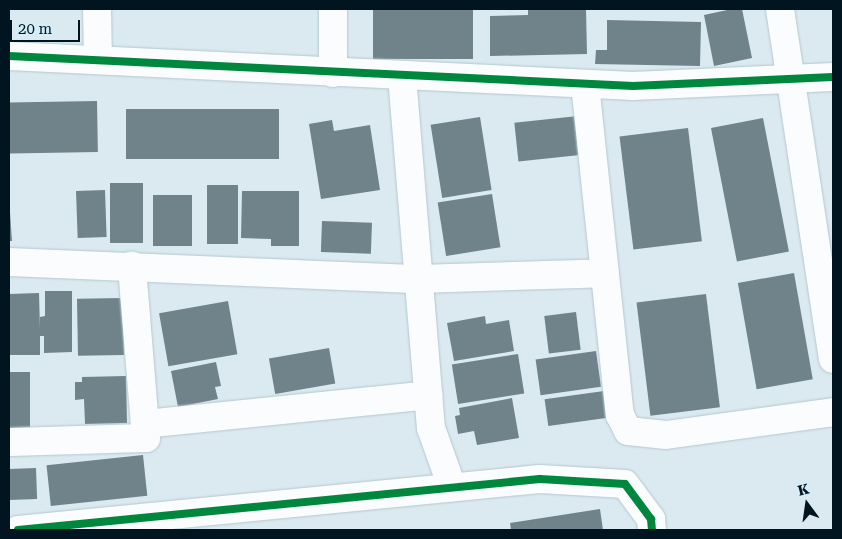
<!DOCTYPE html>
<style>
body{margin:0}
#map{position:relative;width:842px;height:539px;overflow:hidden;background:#dbeaf1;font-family:"Roboto Serif",serif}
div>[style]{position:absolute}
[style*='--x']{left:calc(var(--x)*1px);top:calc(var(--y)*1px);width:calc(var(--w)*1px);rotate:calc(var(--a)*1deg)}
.building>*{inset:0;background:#70838a;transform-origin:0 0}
.roads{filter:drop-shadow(0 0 1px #b3c7cf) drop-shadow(0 0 1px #b3c7cf)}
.minor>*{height:28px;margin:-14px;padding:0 14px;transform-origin:14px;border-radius:14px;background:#fafcfd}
.cycleway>*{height:8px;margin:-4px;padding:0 4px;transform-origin:4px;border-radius:4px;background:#00873e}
span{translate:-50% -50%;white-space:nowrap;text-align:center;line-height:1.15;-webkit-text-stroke:5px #d3edf9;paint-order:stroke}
.frame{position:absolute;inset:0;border:10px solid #00151f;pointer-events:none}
.north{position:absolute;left:782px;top:479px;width:50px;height:50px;-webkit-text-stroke:4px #d3edf9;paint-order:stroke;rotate:346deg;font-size:14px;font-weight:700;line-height:20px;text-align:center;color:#00151f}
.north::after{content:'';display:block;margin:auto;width:18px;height:22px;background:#00151f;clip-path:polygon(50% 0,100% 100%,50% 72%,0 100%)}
.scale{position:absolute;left:10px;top:20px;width:70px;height:22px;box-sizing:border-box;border:2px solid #00151f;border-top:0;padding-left:6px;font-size:15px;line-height:18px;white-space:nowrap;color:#00151f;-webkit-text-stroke:4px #d3edf9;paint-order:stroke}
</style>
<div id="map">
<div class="building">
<div style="left:373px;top:9px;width:100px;height:50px"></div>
<div style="clip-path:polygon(528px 9px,586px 9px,587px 54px,490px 56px,490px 16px,528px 15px)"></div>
<div style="clip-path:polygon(732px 9px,742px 9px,752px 58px,714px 66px,704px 15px)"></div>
<div style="clip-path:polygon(607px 20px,701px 22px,700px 66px,595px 64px,596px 50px,607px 50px)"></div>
<div style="left:97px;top:101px;width:51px;height:88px;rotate:89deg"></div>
<div style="left:126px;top:109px;width:153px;height:50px"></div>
<div style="left:578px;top:116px;width:39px;height:64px;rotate:84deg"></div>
<div style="left:480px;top:117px;width:74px;height:50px;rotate:81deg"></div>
<div style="left:763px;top:118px;width:136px;height:53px;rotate:79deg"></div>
<div style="clip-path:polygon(332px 120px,334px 131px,370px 125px,380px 190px,321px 199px,309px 124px)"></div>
<div style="left:688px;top:128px;width:114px;height:69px;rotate:83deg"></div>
<div style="left:110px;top:183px;width:33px;height:60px"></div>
<div style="left:207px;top:185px;width:31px;height:59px"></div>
<div style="left:105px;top:190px;width:47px;height:29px;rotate:88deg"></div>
<div style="clip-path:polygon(242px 191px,299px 191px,299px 246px,271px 246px,271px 239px,241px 238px)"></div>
<div style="left:492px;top:194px;width:54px;height:55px;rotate:81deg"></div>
<div style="left:153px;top:195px;width:39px;height:51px"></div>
<div style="clip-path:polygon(9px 198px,12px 241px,9px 241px)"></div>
<div style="left:322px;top:221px;width:50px;height:31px;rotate:2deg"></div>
<div style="left:794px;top:273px;width:108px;height:57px;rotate:80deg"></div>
<div style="clip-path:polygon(45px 291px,72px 291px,72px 352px,44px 353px,44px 336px,40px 336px,40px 355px,9px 355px,9px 294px,39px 293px,40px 329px,40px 317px,45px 316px)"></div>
<div style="left:706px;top:294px;width:114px;height:70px;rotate:83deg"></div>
<div style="left:123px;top:298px;width:57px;height:46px;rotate:89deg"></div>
<div style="left:228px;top:301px;width:54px;height:70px;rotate:80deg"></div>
<div style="left:576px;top:312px;width:38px;height:32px;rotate:83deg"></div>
<div style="clip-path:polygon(485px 316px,486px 324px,509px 320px,514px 351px,454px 361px,447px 323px)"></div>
<div style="left:329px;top:348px;width:36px;height:61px;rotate:80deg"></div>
<div style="left:596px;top:351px;width:36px;height:61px;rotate:82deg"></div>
<div style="left:518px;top:354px;width:40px;height:67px;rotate:81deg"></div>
<div style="clip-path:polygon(216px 362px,221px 386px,215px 387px,218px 399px,178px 407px,171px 371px)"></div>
<div style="left:9px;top:372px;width:21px;height:56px"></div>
<div style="clip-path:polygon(126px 376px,127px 423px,85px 424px,84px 399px,75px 400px,75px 382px,82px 382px,82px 377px)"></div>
<div style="left:604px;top:391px;width:27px;height:60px;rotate:82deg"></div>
<div style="clip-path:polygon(512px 398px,519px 438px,477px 445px,474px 431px,458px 434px,455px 416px,460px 415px,459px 408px)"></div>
<div style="left:143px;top:455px;width:41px;height:97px;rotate:84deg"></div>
<div style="left:36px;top:468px;width:31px;height:27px;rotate:88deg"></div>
<div style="clip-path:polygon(600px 509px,603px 530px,511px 530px,510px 523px)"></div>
</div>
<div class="roads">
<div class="minor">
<div style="--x:97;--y:9;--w:50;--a:88.9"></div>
<div style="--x:780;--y:9;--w:354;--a:81.4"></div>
<div style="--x:9;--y:56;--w:625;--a:2.75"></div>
<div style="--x:633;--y:86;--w:200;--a:-2.6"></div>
<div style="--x:333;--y:73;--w:64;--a:-90"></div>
<div style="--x:402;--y:76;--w:353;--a:85.3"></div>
<div style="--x:431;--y:428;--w:63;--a:70.4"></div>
<div style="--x:585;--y:84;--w:333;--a:84"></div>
<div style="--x:620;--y:415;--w:18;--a:63"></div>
<div style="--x:628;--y:431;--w:38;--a:6"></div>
<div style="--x:666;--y:435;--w:169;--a:-7.8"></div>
<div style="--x:9;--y:262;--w:410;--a:2.4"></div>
<div style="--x:419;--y:279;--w:186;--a:-1.8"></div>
<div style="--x:145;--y:424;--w:285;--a:-5.8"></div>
<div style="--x:9;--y:442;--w:137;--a:-1.7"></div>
<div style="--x:146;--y:438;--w:173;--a:-94.7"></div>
<div style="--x:18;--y:530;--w:524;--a:-5.58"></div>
<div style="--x:540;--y:479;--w:85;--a:3.4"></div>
<div style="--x:625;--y:484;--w:44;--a:53.4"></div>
<div style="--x:651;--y:519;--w:11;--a:85"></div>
</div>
</div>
<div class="cycleway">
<div style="--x:9;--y:56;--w:625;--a:2.75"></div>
<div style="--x:633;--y:86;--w:200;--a:-2.6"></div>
<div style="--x:18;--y:530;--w:524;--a:-5.58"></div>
<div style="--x:540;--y:479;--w:85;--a:3.4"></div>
<div style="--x:625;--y:484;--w:44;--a:53.4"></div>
<div style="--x:651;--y:519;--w:11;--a:85"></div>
</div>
<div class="frame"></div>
<div class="north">K</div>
<div class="scale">20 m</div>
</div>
